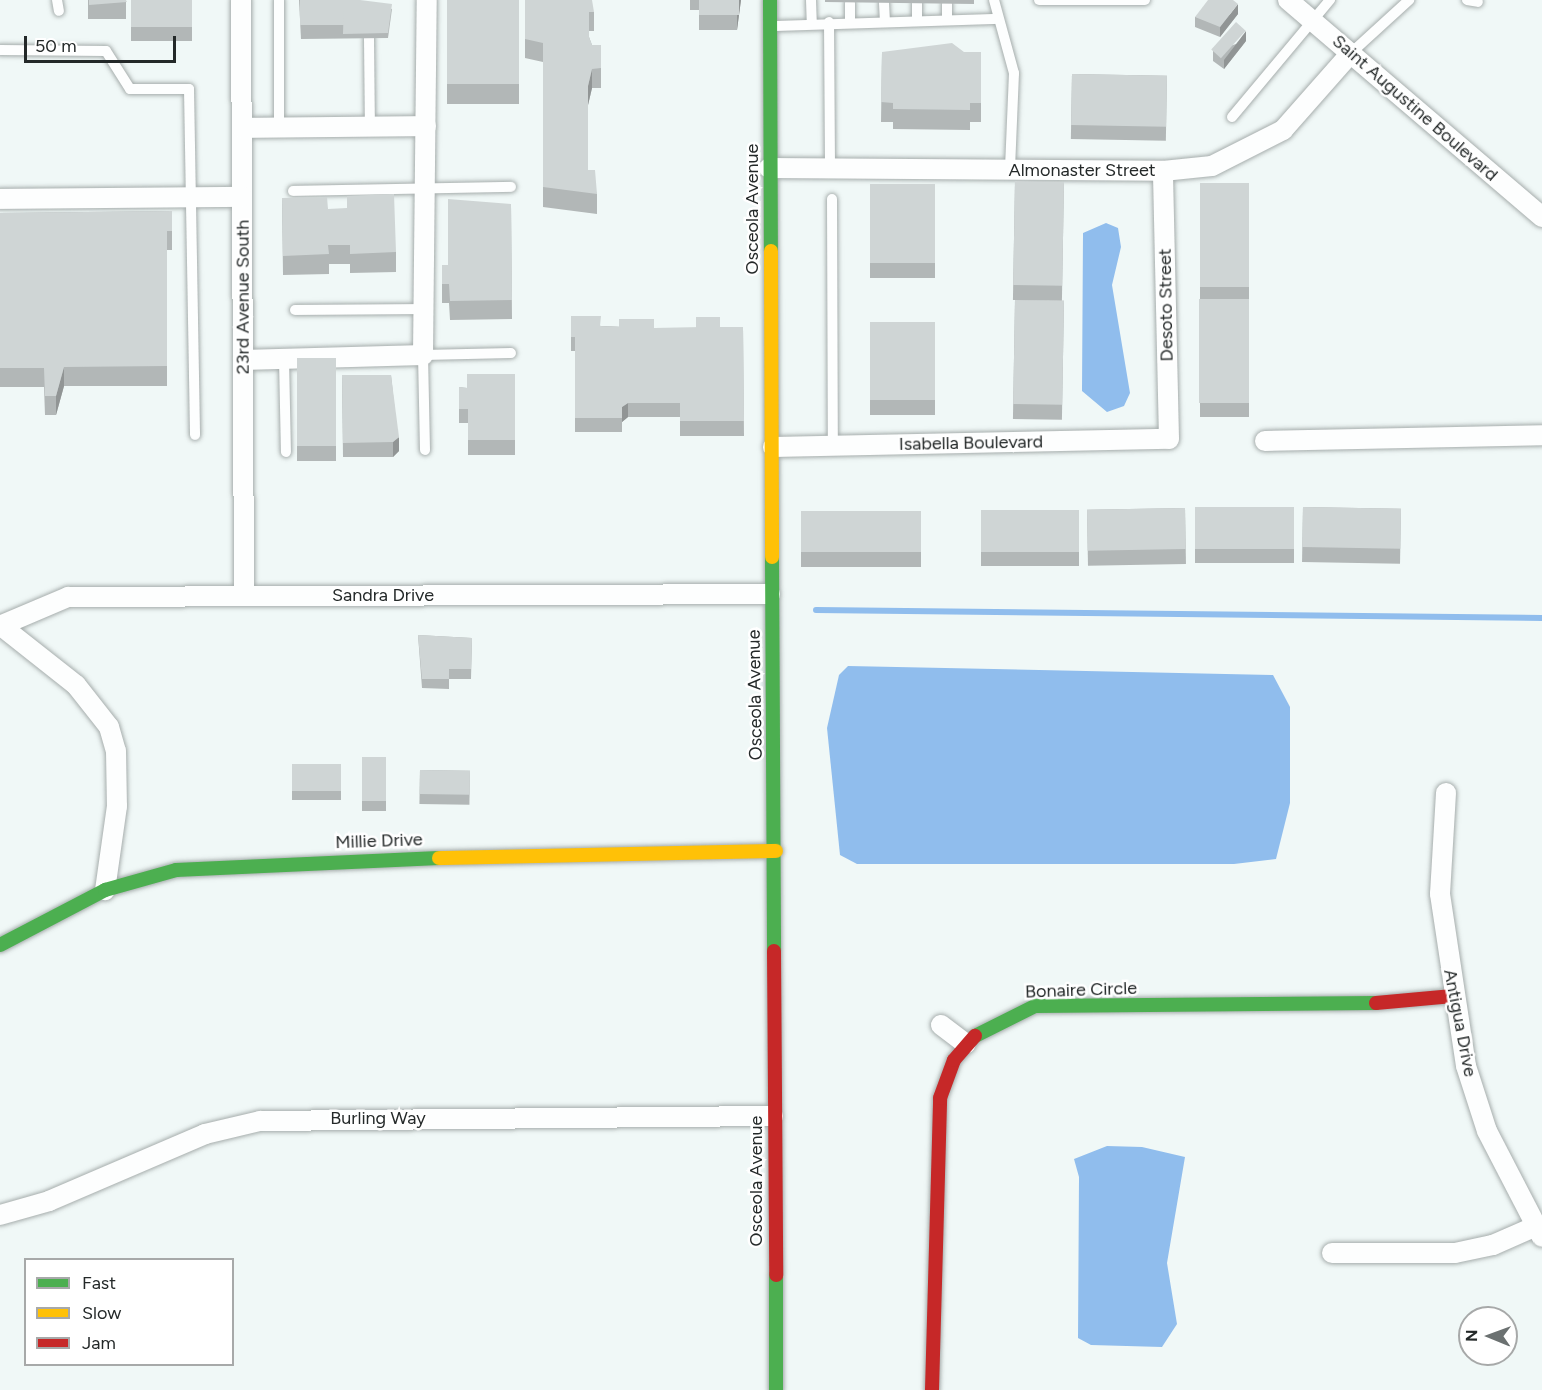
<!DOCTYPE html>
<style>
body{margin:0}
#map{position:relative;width:1542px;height:1390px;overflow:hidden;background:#f0f8f7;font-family:Figtree,sans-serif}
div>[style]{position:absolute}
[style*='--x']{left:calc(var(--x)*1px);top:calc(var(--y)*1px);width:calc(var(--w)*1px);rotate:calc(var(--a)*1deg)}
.water>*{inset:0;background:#90bded}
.stream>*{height:6px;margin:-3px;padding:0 3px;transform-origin:3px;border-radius:3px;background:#90bded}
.roads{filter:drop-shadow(0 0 2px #a6adac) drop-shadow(0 0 2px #a6adac)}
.lane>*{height:10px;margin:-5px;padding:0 5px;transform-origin:5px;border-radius:5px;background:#fdfefe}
.street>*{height:20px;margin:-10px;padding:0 10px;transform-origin:10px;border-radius:10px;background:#fdfefe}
.fast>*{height:14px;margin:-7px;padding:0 7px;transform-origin:7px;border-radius:7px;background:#4caf50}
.slow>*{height:14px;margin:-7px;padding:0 7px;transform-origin:7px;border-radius:7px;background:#ffc107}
.jam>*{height:14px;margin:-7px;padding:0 7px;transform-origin:7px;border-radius:7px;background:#c62828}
.wall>*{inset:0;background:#b2b7b7;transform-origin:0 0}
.shaded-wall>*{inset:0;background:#919595}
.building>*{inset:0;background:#cfd5d5;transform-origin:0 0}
span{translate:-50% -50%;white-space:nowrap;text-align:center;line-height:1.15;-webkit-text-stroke:5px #fff;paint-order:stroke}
.street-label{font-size:18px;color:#242929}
.legend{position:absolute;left:24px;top:1258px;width:210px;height:108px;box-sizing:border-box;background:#fff;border:2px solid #a7a9a9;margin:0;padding:8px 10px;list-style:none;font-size:18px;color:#242929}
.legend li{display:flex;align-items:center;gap:12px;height:30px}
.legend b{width:30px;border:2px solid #a7a9a9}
.north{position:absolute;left:1458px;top:1306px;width:60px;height:60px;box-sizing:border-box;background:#fff;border:2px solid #a7a9a9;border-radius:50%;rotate:271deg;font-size:16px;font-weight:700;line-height:24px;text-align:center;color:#242929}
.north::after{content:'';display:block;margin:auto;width:21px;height:27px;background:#6b7171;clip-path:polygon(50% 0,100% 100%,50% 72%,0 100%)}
.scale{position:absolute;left:24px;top:36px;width:152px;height:27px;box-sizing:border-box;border:3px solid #242929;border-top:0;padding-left:8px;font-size:18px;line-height:21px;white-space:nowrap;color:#242929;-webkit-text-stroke:4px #fff;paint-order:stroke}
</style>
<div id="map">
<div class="water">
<div style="clip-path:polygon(1106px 223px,1118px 228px,1121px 247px,1112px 285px,1130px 393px,1124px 406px,1107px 412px,1082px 391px,1083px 233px)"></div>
<div style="clip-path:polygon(848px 666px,1273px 675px,1290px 707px,1290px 803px,1276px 859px,1234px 864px,857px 864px,840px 855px,827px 728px,839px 675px)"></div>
<div style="clip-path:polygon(1107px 1146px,1142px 1147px,1185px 1157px,1167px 1263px,1177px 1324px,1162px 1347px,1091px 1345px,1078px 1338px,1079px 1177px,1074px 1159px)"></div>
</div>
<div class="stream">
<div style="--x:816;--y:610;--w:726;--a:0.63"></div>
</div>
<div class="roads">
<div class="lane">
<div style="--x:57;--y:0;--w:11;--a:80"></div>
<div style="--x:811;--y:0;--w:23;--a:88"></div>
<div style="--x:994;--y:0;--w:76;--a:74.7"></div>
<div style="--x:1014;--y:73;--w:96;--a:92.4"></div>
<div style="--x:1039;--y:0;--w:106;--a:0"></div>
<div style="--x:1467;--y:0;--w:11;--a:10"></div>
<div style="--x:850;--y:3;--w:19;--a:90"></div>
<div style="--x:884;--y:3;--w:18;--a:87"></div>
<div style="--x:917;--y:3;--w:18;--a:90"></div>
<div style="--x:947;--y:4;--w:16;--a:90"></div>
<div style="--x:829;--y:22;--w:146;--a:89.6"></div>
<div style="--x:773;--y:26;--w:223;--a:-1.8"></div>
<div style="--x:369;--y:38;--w:89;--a:89.4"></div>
<div style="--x:0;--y:50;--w:106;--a:0.5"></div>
<div style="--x:106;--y:51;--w:45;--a:57.7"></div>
<div style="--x:130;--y:89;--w:59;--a:0"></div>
<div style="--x:189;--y:89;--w:346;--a:89"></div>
<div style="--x:1351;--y:53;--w:79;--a:-42.4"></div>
<div style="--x:1232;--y:117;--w:153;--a:-50.1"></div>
<div style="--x:279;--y:127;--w:127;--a:-90"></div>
<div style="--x:293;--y:191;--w:218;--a:-1.1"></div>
<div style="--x:832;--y:199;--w:247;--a:89.8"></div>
<div style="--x:295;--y:310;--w:129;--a:-0.4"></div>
<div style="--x:284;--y:359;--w:93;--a:88.8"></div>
<div style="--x:425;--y:450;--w:95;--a:-91.2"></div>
<div style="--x:423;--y:355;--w:88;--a:-1.3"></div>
</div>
<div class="street">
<div style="--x:241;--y:0;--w:595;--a:89.71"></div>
<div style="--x:1288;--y:0;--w:334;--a:40.5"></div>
<div style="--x:242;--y:128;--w:184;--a:-0.6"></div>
<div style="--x:769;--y:168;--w:394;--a:0.4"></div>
<div style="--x:1163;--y:171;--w:49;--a:-5.8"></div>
<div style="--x:1212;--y:166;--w:80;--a:-26.9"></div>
<div style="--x:1283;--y:130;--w:103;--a:-48.6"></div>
<div style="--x:0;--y:199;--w:242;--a:-0.5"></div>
<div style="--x:243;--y:360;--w:180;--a:-1.6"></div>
<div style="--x:423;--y:355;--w:355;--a:-89.4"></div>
<div style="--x:1265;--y:441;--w:277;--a:-1.2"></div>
<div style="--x:773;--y:447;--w:396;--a:-1.2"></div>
<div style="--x:1169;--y:439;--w:268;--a:-91.3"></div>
<div style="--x:0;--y:625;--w:97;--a:38.3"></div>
<div style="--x:76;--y:685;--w:53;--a:51.8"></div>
<div style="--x:109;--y:727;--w:25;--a:74"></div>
<div style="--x:116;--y:751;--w:55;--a:89"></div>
<div style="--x:117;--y:806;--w:85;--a:98.1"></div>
<div style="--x:2;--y:625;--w:72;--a:-23"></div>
<div style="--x:68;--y:597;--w:702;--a:-0.24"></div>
<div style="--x:1446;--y:793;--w:101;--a:93.4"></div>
<div style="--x:1440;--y:894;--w:174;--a:81.4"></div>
<div style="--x:1466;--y:1066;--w:68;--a:72.1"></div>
<div style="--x:1487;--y:1131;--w:119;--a:62.6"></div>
<div style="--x:941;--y:1025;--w:31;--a:37"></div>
<div style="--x:0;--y:1215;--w:51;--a:-15.9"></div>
<div style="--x:49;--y:1201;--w:170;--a:-23.2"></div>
<div style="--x:205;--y:1134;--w:57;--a:-13.3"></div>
<div style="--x:260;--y:1121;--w:513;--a:-0.56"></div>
<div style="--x:1332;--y:1253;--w:123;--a:0"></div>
<div style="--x:1455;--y:1253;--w:39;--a:-12"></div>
<div style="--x:1493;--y:1245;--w:47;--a:-23.8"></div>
</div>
<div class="fast">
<div style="--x:770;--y:0;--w:251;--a:89.8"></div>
<div style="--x:772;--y:557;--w:394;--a:89.7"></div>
<div style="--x:0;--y:945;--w:119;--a:-27.6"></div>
<div style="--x:105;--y:890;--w:74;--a:-15.7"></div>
<div style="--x:176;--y:870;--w:263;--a:-2.6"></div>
<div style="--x:975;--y:1036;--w:67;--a:-26.6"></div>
<div style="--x:1035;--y:1006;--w:341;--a:-0.5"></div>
<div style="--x:776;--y:1275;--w:115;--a:90"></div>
</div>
<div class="slow">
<div style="--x:771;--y:251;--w:306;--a:89.8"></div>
<div style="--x:439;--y:858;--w:337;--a:-1.2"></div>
</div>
<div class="jam">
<div style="--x:774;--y:951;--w:324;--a:89.6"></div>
<div style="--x:1376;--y:1003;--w:77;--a:-5.2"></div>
<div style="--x:932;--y:1390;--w:292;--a:-88.4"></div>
<div style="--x:940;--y:1098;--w:40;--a:-69.8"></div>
<div style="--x:954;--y:1060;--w:32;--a:-49"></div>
</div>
</div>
<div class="wall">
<div style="left:88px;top:0;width:38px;height:19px"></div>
<div style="left:131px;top:0;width:61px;height:41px"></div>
<div style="clip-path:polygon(299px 0,344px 0,392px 9px,388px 38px,301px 39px)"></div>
<div style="left:447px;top:0;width:72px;height:104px"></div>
<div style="clip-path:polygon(525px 0,594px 12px,594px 31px,589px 31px,589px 37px,592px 45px,601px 45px,601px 88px,592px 88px,588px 105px,588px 170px,597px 194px,597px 214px,543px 207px,543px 62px,525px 58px)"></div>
<div style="clip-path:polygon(690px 0,741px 0,737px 30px,699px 30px,699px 10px,690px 10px)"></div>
<div style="clip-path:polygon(825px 0,974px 0,974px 4px,825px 2px)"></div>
<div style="clip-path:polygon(1238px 14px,1220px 37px,1195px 27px,1195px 17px)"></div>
<div style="clip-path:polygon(1246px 41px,1224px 69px,1213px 61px,1213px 51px)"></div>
<div style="clip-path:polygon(882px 52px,981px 52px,981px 122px,970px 122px,970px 130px,893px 129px,893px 122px,881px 122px)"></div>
<div style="left:1072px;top:74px;width:95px;height:65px;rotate:1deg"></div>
<div style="left:1015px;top:181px;width:49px;height:119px;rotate:1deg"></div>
<div style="left:1200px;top:183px;width:49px;height:234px"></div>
<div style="left:870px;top:184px;width:65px;height:94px"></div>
<div style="clip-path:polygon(282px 198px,328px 209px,396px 252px,396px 272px,350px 273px,350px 264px,329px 264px,329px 274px,283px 275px)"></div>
<div style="clip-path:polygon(511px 204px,512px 319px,450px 320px,449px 303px,442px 303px,442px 265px,448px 265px)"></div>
<div style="clip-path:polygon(172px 211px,172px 250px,167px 250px,167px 386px,64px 386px,56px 415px,45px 415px,44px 387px,0 387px,0 213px)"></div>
<div style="left:1015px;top:300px;width:49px;height:119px;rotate:1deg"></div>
<div style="clip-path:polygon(571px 316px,601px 326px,654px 328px,743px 327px,744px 436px,680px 436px,680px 417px,628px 417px,622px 422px,622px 432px,575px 432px,575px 351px,571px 351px)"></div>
<div style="left:870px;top:322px;width:65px;height:93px"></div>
<div style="left:297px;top:358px;width:39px;height:103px"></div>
<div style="clip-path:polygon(515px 374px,515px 455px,468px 455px,468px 423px,459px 423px,459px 387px,467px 388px)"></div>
<div style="clip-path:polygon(342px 375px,391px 375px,399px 451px,393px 457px,343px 457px)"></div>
<div style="left:1294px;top:507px;width:56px;height:99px;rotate:90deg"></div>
<div style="left:1303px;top:507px;width:98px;height:55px;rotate:1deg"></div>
<div style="left:1185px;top:508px;width:56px;height:98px;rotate:89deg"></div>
<div style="left:1079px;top:510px;width:56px;height:98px;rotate:90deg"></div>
<div style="left:921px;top:511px;width:56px;height:120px;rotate:90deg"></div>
<div style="clip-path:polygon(418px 635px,472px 638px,471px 679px,449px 679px,449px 689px,422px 688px)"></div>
<div style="left:362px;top:757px;width:24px;height:54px"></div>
<div style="left:341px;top:764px;width:36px;height:49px;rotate:90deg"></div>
<div style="left:420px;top:770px;width:50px;height:34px;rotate:1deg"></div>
</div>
<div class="shaded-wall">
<div style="clip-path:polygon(739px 0,741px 0,737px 30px,737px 15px)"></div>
<div style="clip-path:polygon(1238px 4px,1238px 14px,1220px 37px,1220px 27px)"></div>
<div style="clip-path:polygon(1246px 31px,1246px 41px,1224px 69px,1224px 60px)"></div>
<div style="clip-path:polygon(592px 69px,592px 88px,588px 105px,588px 86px)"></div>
<div style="clip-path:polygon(64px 367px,64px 386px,56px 415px,56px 396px)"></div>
<div style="clip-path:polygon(628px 403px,628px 417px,622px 422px,622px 407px)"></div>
<div style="clip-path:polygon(399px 437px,399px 451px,393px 457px,393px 442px)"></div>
</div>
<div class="building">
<div style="clip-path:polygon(89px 0,126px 0,127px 2px,89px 5px)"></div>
<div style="left:131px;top:0;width:61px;height:27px"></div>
<div style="left:300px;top:0;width:44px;height:25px"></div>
<div style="clip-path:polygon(344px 0,360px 0,392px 4px,388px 33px,343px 34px)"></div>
<div style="left:447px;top:0;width:72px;height:84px"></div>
<div style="clip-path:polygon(525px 0,592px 0,594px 12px,589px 12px,589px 37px,592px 45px,601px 45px,601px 68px,592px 69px,588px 86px,588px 170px,595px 170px,597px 194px,543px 187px,543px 43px,525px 39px)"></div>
<div style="left:699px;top:0;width:40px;height:15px"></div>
<div style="clip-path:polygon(1208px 0,1233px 0,1238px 4px,1220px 27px,1195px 17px)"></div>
<div style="left:1236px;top:22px;width:13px;height:37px;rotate:42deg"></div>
<div style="clip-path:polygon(952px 43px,964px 52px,981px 52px,981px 103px,970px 103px,970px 110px,893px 109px,893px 103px,881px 102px,882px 52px)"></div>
<div style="left:1072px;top:74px;width:95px;height:51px;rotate:1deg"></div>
<div style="left:1015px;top:181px;width:49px;height:104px;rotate:1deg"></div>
<div style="left:1200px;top:183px;width:49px;height:104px"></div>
<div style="left:870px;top:184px;width:65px;height:79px"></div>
<div style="clip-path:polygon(394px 194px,396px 252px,350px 254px,350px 245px,328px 245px,329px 254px,283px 256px,282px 198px,327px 197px,328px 209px,347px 208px,347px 196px)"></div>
<div style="clip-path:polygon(448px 199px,511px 204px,512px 300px,450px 301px,449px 284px,442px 284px,442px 265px,448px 265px)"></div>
<div style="clip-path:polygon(172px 211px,172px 231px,167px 231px,167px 366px,64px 367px,56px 396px,45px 396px,44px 368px,0 368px,0 213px)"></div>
<div style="left:1199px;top:299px;width:50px;height:104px"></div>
<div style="left:1015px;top:300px;width:49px;height:104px;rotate:1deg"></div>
<div style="clip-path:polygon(571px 316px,601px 316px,600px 326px,619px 327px,619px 319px,654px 319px,654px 328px,696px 328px,696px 317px,720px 317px,720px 327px,743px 327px,744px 421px,680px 421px,680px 403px,628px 403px,622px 407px,622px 418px,575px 418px,575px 337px,571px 337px)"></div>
<div style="left:870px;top:322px;width:65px;height:78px"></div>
<div style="left:297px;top:358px;width:39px;height:88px"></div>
<div style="clip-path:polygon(467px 374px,515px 374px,515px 440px,468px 440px,468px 409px,459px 409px,459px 387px,467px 388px)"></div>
<div style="clip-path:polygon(342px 375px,391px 375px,399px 437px,393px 442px,343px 443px)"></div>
<div style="left:1294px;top:507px;width:42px;height:99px;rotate:90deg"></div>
<div style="left:1303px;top:507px;width:98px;height:40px;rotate:1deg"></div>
<div style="left:1185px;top:508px;width:41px;height:98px;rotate:89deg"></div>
<div style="left:1079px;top:510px;width:42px;height:98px;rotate:90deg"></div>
<div style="left:921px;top:511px;width:41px;height:120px;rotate:90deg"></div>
<div style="clip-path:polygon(418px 635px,472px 638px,471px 669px,449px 669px,449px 679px,422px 679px)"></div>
<div style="left:362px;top:757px;width:24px;height:44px"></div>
<div style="left:341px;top:764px;width:27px;height:49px;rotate:90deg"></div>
<div style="left:420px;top:770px;width:50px;height:24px;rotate:1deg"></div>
</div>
<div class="street-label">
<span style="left:1415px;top:108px;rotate:41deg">Saint Augustine Boulevard</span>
<span style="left:1082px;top:170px">Almonaster Street</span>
<span style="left:752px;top:209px;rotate:-90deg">Osceola Avenue</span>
<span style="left:243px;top:297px;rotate:-90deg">23rd Avenue South</span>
<span style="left:1166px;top:305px;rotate:-91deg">Desoto Street</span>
<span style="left:971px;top:443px;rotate:-1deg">Isabella Boulevard</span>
<span style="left:383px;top:595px">Sandra Drive</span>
<span style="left:755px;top:695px;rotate:-91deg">Osceola Avenue</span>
<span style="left:379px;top:841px;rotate:-2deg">Millie Drive</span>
<span style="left:1081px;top:990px;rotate:-2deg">Bonaire Circle</span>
<span style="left:1460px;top:1023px;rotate:79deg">Antigua Drive</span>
<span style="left:378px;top:1118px">Burling Way</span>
<span style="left:756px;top:1181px;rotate:-90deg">Osceola Avenue</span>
</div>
<ul class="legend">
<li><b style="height:8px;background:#4caf50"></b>Fast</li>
<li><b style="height:8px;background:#ffc107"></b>Slow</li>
<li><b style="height:8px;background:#c62828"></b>Jam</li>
</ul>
<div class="north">N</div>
<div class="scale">50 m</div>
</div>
